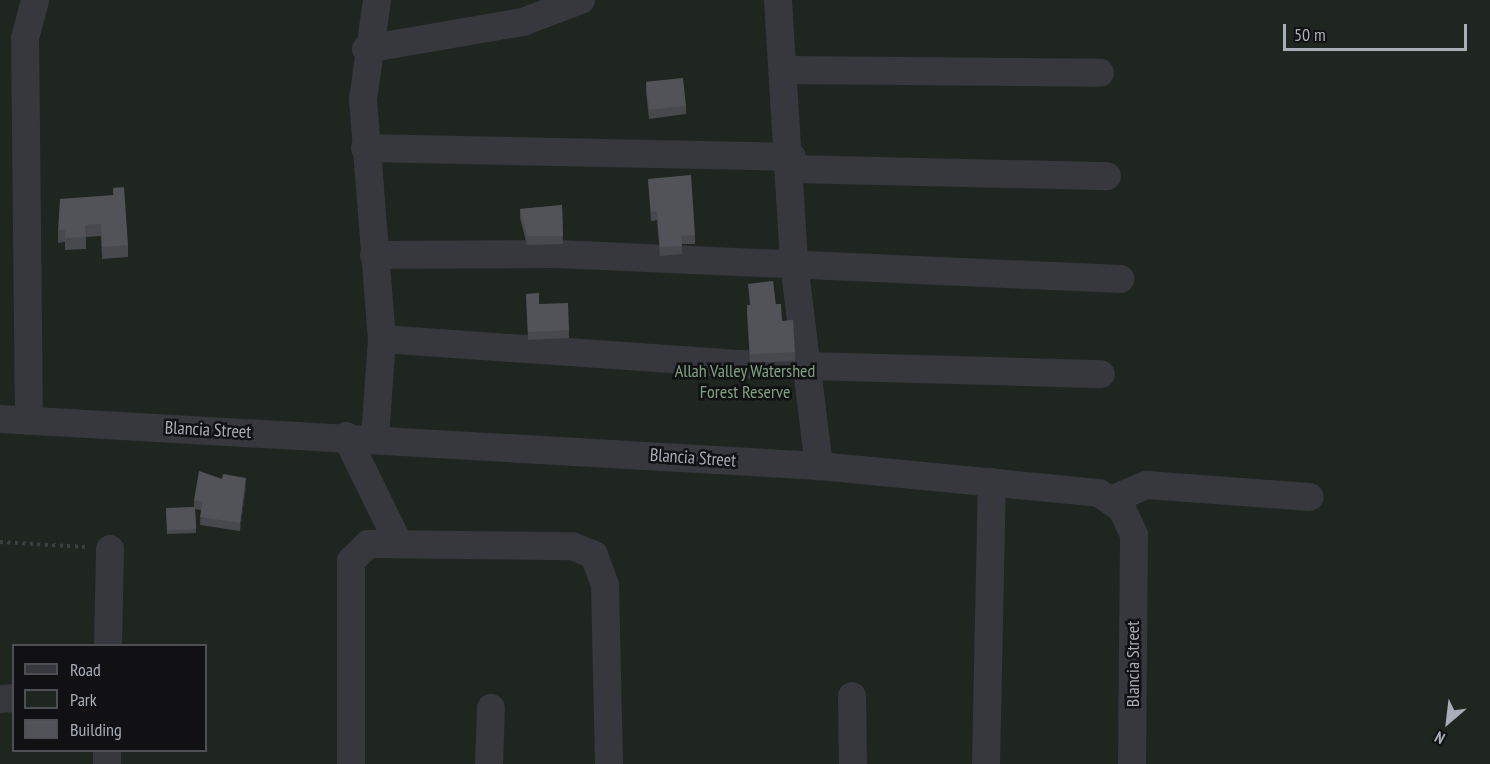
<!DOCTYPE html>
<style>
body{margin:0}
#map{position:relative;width:1490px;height:764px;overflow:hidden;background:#161618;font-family:"PT Sans Narrow",sans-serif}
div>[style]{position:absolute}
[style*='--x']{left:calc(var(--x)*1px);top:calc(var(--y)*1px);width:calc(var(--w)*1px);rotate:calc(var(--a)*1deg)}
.green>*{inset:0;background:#1e261f}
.path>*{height:4px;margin-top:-2px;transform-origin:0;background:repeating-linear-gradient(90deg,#3d3f44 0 3px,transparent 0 7.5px)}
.minor>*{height:28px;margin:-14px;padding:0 14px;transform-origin:14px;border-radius:14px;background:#37383d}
.wall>*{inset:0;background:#47494d}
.shaded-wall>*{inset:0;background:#2f3033}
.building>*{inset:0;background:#525359;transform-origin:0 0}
span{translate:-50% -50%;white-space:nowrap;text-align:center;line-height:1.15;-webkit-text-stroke:5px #111113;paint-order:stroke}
.park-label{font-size:18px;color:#7fa381}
.street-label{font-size:18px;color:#a8adb8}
.legend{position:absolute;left:12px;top:644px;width:195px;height:108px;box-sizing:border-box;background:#111113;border:2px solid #4d4f55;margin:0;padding:8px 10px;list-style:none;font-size:18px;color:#a8adb8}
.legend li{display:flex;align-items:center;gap:12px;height:30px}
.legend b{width:30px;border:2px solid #4d4f55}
.north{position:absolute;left:1418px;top:692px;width:60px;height:60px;-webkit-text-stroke:4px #111113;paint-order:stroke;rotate:208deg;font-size:16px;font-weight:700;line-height:24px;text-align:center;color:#a8adb8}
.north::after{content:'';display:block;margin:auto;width:21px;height:27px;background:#a8adb8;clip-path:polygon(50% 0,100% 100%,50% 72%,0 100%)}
.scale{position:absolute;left:1283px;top:24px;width:184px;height:27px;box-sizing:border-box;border:3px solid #a8adb8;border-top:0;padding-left:8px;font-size:18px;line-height:21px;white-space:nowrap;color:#a8adb8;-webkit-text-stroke:4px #111113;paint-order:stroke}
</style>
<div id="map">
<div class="green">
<div style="clip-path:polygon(evenodd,0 0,1490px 0,1490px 764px,0 764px,0 0,14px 646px,206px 646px,206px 750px,14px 750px,14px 646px)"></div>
</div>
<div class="path">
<div style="--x:0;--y:542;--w:85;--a:3.4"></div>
</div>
<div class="minor">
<div style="--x:377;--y:0;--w:100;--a:98"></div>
<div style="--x:363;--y:99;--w:241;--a:85.5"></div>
<div style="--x:778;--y:0;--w:263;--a:86.5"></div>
<div style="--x:794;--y:263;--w:205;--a:83"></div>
<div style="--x:366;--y:49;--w:159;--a:-9.8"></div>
<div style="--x:523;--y:22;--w:62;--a:-20.8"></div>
<div style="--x:785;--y:70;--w:315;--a:0.5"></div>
<div style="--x:365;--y:148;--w:427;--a:1.2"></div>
<div style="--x:792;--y:169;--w:315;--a:1.3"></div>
<div style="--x:374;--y:255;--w:183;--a:-0.3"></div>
<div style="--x:557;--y:254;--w:564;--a:2.54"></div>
<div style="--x:0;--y:419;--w:820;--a:3.28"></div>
<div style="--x:819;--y:466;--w:281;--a:5.5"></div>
<div style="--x:1099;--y:493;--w:28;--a:35"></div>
<div style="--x:1122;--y:509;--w:29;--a:65"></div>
<div style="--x:1134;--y:535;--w:229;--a:90.5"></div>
<div style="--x:29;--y:421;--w:383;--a:-90.6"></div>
<div style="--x:25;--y:38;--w:39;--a:-75"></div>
<div style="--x:346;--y:436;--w:120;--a:63.9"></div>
<div style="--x:375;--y:437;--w:98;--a:-85.9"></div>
<div style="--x:382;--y:339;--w:357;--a:4"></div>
<div style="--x:738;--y:364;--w:363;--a:1.6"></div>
<div style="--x:1111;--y:500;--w:39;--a:-23"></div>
<div style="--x:1147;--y:485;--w:163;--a:4.2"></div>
<div style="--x:108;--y:646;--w:97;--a:-88.8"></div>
<div style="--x:852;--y:696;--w:68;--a:89.2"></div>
<div style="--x:0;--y:699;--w:14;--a:-4"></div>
<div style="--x:107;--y:750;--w:14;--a:90"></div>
<div style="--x:351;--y:764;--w:203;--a:-90"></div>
<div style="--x:351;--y:561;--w:24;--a:-45"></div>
<div style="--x:368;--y:544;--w:204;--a:0.6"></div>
<div style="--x:572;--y:546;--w:24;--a:22"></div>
<div style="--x:594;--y:555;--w:32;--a:70"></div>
<div style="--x:605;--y:585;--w:179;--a:88.7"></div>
<div style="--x:489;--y:764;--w:56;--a:-88"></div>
<div style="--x:986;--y:764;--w:282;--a:-88.8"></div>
</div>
<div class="wall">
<div style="clip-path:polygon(646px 83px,686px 106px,686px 114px,649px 119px,646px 91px)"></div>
<div style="clip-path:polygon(648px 179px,695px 235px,695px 244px,682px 244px,682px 254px,660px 256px,657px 220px,651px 221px)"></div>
<div style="clip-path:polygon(113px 188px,128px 245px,128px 257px,102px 259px,101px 236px,86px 237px,86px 249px,65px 250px,65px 242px,58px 243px,58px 230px,113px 195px)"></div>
<div style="clip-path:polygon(562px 205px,563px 244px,527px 245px,520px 218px,520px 209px)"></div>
<div style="clip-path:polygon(748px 284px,776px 304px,795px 352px,795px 361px,750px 363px,747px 314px,747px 305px,750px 305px)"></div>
<div style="clip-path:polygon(526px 294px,569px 330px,569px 338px,528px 340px)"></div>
<div style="clip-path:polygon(246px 487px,240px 531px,200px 525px,201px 510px,195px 509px,196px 533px,167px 534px,166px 508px,194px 507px,194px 500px)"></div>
</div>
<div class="shaded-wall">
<div style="clip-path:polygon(246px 478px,246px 487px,240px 531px,240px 523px)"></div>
</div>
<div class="building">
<div style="left:683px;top:78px;width:28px;height:37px;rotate:84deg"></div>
<div style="clip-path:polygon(691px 175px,695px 235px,681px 236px,682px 246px,660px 247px,657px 211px,651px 212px,648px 179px)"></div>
<div style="clip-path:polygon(124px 187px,128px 245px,102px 247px,101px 224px,85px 225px,86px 237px,65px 238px,65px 230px,58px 230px,60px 199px,114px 195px,113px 188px)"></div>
<div style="clip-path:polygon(562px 205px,563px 236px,527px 236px,520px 209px)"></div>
<div style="left:773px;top:281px;width:23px;height:25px;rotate:83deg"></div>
<div style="clip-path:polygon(539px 293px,539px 304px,568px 303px,569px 330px,528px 332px,526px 294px)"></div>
<div style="clip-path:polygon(781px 304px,782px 321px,793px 320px,795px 352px,750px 354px,747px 305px)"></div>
<div style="clip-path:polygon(199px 471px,222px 479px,223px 474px,246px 478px,240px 523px,200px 517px,203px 502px,194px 500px)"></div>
<div style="left:195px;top:507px;width:22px;height:29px;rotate:87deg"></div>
</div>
<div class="park-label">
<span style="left:745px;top:382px">Allah Valley Watershed<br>Forest Reserve</span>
</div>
<div class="street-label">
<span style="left:208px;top:430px;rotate:3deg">Blancia Street</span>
<span style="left:693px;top:458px;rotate:4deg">Blancia Street</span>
<span style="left:1133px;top:664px;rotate:-90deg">Blancia Street</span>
</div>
<ul class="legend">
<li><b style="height:8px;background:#37383d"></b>Road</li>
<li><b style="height:16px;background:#1e261f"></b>Park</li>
<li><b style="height:16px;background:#525359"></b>Building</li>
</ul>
<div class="north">N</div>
<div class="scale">50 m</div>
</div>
